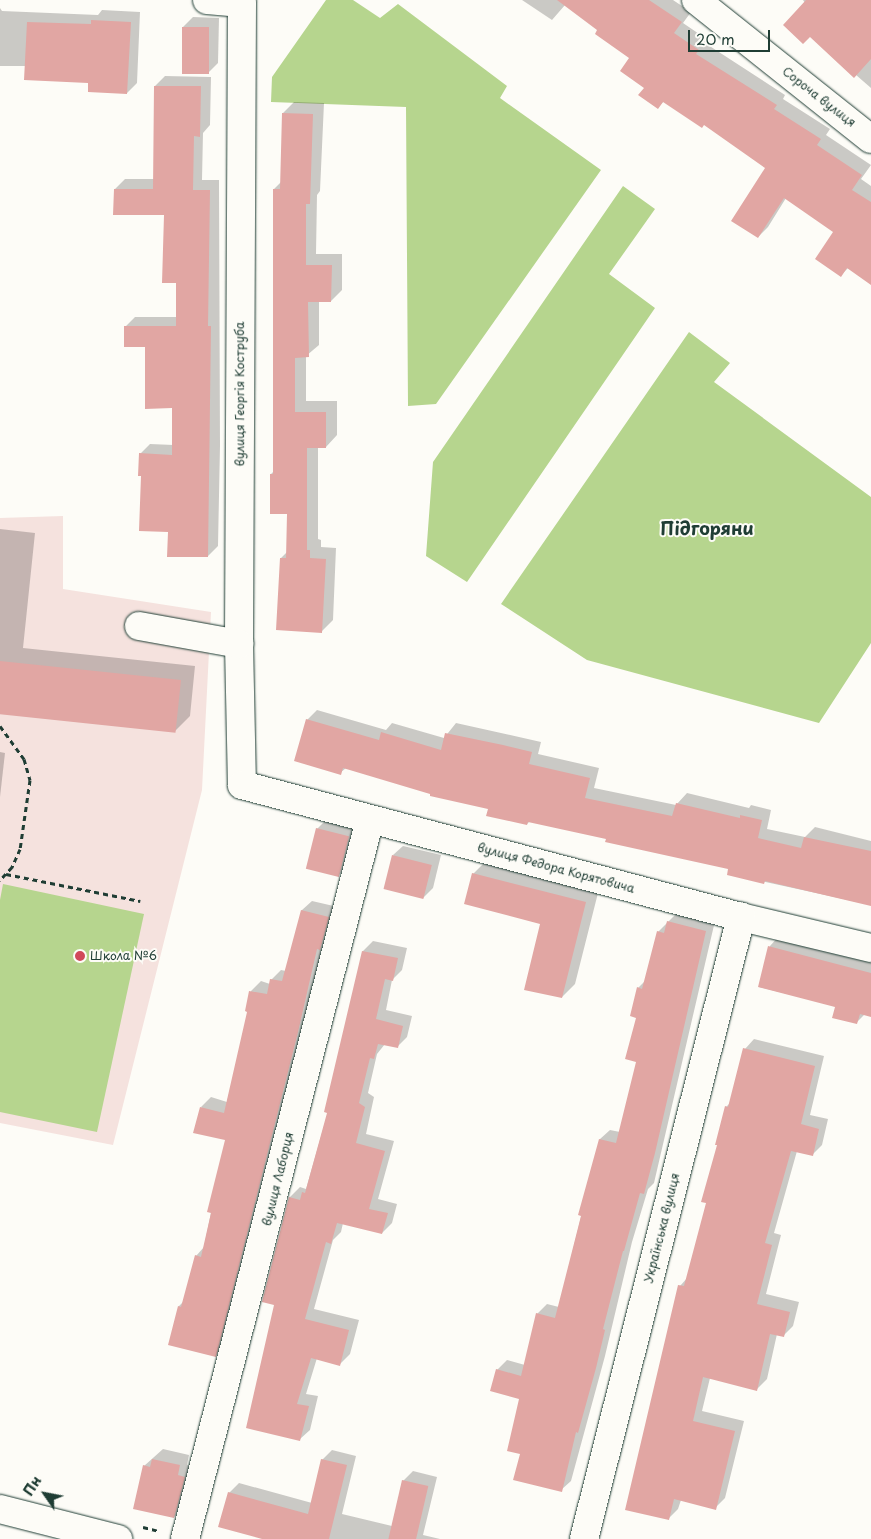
<!DOCTYPE html>
<meta charset="utf-8">
<style>
body{margin:0}
#map{position:relative;width:871px;height:1539px;overflow:hidden;background:#fdfcf7;font-family:"Playpen Sans",sans-serif}
div>[style]{position:absolute}
[style*='--x']{left:calc(var(--x)*1px);top:calc(var(--y)*1px);width:calc(var(--w)*1px);rotate:calc(var(--a)*1deg)}
.built>*{inset:0;background:#f5e2de}
.green>*{inset:0;background:#b6d58e}
.shadow>*{inset:0;background:#0003}
.building>*{inset:0;background:#e1a6a3;transform-origin:0 0}
.path>*{height:3px;margin-top:-1.5px;transform-origin:0;background:repeating-linear-gradient(90deg,#1f3d34 0 5px,transparent 0 9px)}
.roads{filter:drop-shadow(0 0 1px #1f3d34) drop-shadow(0 0 1px #1f3d34)}
.minor>*{height:28px;margin:-14px;padding:0 14px;transform-origin:14px;border-radius:14px;background:#fdfcf7}
.major>*{height:28px;margin:-14px;padding:0 14px;transform-origin:14px;border-radius:14px;background:#fdfcf7}
.dots>*{width:14px;height:14px;translate:-50% -50%;box-sizing:border-box;border:2px solid #fdfcf7;border-radius:50%}
span{translate:-50% -50%;white-space:nowrap;text-align:center;line-height:1.15;-webkit-text-stroke:4px #fdfcf7;paint-order:stroke}
.street-label{font-size:12px;color:#1f3d34}
.poi-label{font-size:12px;color:#1f3d34}
.left{translate:0 -50%;text-align:left}
.district-label{font-size:18px;color:#1f3d34;font-weight:700}
.north{position:absolute;left:20px;top:1469px;width:50px;height:50px;-webkit-text-stroke:4px #fdfcf7;paint-order:stroke;rotate:303deg;font-size:14px;font-weight:700;line-height:20px;text-align:center;color:#1f3d34}
.north::after{content:'';display:block;margin:auto;width:18px;height:22px;background:#1f3d34;clip-path:polygon(50% 0,100% 100%,50% 72%,0 100%)}
.scale{position:absolute;left:688px;top:30px;width:82px;height:22px;box-sizing:border-box;border:2px solid #1f3d34;border-top:0;padding-left:6px;font-size:15px;line-height:18px;white-space:nowrap;color:#1f3d34;-webkit-text-stroke:4px #fdfcf7;paint-order:stroke}
</style>
<div id="map">
<div class="built">
<div style="clip-path:polygon(63px 516px,63px 589px,211px 612px,202px 790px,113px 1145px,0 1123px,0 518px)"></div>
</div>
<div class="green">
<div style="clip-path:polygon(326px 0,353px 0,380px 18px,398px 4px,507px 86px,500px 98px,601px 170px,436px 404px,408px 406px,406px 107px,271px 102px,272px 77px)"></div>
<div style="clip-path:polygon(623px 186px,655px 209px,609px 274px,655px 308px,467px 582px,426px 556px,433px 462px)"></div>
<div style="clip-path:polygon(689px 332px,730px 363px,714px 382px,871px 497px,871px 643px,819px 723px,587px 660px,501px 604px)"></div>
<div style="clip-path:polygon(3px 884px,144px 914px,97px 1132px,0 1112px,0 900px)"></div>
</div>
<div class="shadow">
<div style="clip-path:polygon(522px 0,673px 0,691px 12px,683px 23px,708px 40px,705px 43px,785px 95px,783px 99px,830px 129px,826px 135px,871px 165px,861px 179px,871px 186px,871px 281px,848px 268px,841px 275px,835px 231px,786px 198px,768px 227px,758px 237px,767px 167px,704px 123px,664px 101px,658px 107px,631px 57px,599px 30px,565px 5px,552px 20px)"></div>
<div style="clip-path:polygon(803px 0,871px 0,871px 88px,810px 35px,805px 3px)"></div>
<div style="clip-path:polygon(0 8px,2px 11px,98px 15px,102px 10px,140px 12px,137px 83px,127px 93px,26px 66px,0 66px)"></div>
<div style="clip-path:polygon(193px 17px,219px 18px,218px 63px,208px 73px,183px 27px)"></div>
<div style="clip-path:polygon(165px 76px,211px 77px,210px 125px,203px 133px,202px 180px,219px 180px,220px 446px,218px 546px,208px 556px,169px 531px,143px 474px,140px 454px,150px 444px,174px 445px,174px 407px,146px 346px,125px 327px,135px 317px,177px 317px,177px 281px,165px 214px,115px 189px,125px 179px,154px 179px,155px 86px)"></div>
<div style="clip-path:polygon(294px 102px,324px 103px,320px 191px,317px 195px,316px 254px,342px 254px,342px 290px,331px 301px,319px 301px,319px 345px,306px 356px,306px 401px,337px 401px,337px 435px,326px 447px,318px 447px,318px 539px,321px 540px,321px 547px,336px 548px,333px 620px,322px 631px,281px 558px,287px 552px,288px 513px,271px 474px,274px 471px,274px 189px,281px 182px,283px 113px)"></div>
<div style="clip-path:polygon(0 529px,35px 533px,23px 648px,195px 666px,190px 716px,175px 731px,0 713px)"></div>
<div style="clip-path:polygon(317px 710px,386px 730px,392px 723px,444px 738px,456px 723px,541px 742px,538px 754px,599px 768px,594px 788px,676px 805px,687px 793px,749px 808px,751px 805px,771px 810px,767px 829px,805px 837px,815px 827px,871px 841px,871px 905px,728px 874px,730px 868px,607px 838px,530px 821px,527px 824px,489px 808px,346px 768px,340px 773px,307px 720px)"></div>
<div style="clip-path:polygon(0 752px,5px 753px,0 797px)"></div>
<div style="clip-path:polygon(327px 819px,358px 826px,348px 866px,338px 876px,317px 829px)"></div>
<div style="clip-path:polygon(403px 846px,441px 855px,433px 888px,423px 898px,393px 855px)"></div>
<div style="clip-path:polygon(487px 860px,599px 889px,575px 984px,562px 997px,542px 923px,473px 874px)"></div>
<div style="clip-path:polygon(312px 901px,338px 907px,225px 1346px,215px 1356px,169px 1344px,179px 1306px,184px 1301px,196px 1256px,204px 1247px,226px 1139px,201px 1107px,211px 1097px,227px 1102px,249px 1011px,251px 991px,261px 981px,270px 984px,271px 980px,281px 970px,286px 971px,302px 910px)"></div>
<div style="clip-path:polygon(678px 912px,715px 921px,654px 1183px,648px 1189px,632px 1242px,605px 1356px,571px 1481px,561px 1490px,520px 1398px,497px 1370px,507px 1360px,525px 1365px,537px 1314px,547px 1304px,559px 1307px,600px 1139px,610px 1130px,620px 1132px,638px 1061px,638px 988px,646px 980px,658px 932px)"></div>
<div style="clip-path:polygon(779px 936px,871px 961px,871px 1016px,865px 1014px,857px 1022px,837px 1006px,759px 987px,770px 946px)"></div>
<div style="clip-path:polygon(373px 941px,407px 948px,402px 970px,392px 980px,386px 1010px,412px 1016px,407px 1037px,397px 1047px,385px 1044px,377px 1054px,368px 1093px,374px 1097px,366px 1134px,394px 1141px,378px 1199px,397px 1204px,392px 1223px,382px 1233px,343px 1223px,341px 1232px,333px 1240px,314px 1309px,359px 1320px,350px 1354px,340px 1364px,317px 1358px,306px 1394px,318px 1396px,310px 1430px,300px 1439px,276px 1304px,290px 1197px,300px 1187px,306px 1189px,328px 1112px,363px 951px)"></div>
<div style="clip-path:polygon(754px 1039px,824px 1056px,810px 1115px,828px 1119px,822px 1145px,812px 1155px,797px 1151px,774px 1233px,781px 1235px,766px 1294px,799px 1302px,793px 1326px,783px 1336px,777px 1334px,767px 1379px,757px 1389px,710px 1378px,702px 1411px,744px 1421px,725px 1498px,715px 1508px,681px 1500px,678px 1509px,668px 1519px,680px 1286px,688px 1277px,707px 1202px,726px 1107px,731px 1102px,745px 1049px)"></div>
<div style="clip-path:polygon(163px 1449px,189px 1455px,187px 1465px,194px 1467px,184px 1507px,174px 1517px,144px 1466px)"></div>
<div style="clip-path:polygon(332px 1450px,356px 1456px,342px 1514px,392px 1526px,403px 1481px,413px 1471px,437px 1477px,423px 1535px,440px 1539px,263px 1539px,229px 1493px,239px 1483px,312px 1503px,322px 1460px)"></div>
</div>
<div class="building">
<div style="clip-path:polygon(557px 0,649px 0,682px 22px,674px 33px,699px 50px,696px 54px,777px 105px,774px 109px,821px 139px,817px 145px,862px 175px,852px 190px,871px 202px,871px 285px,847px 268px,841px 277px,815px 259px,833px 232px,784px 198px,758px 238px,731px 221px,765px 168px,704px 125px,702px 128px,663px 102px,658px 109px,638px 95px,644px 88px,620px 71px,629px 58px,595px 34px,597px 30px)"></div>
<div style="clip-path:polygon(806px 0,871px 0,871px 59px,854px 78px,810px 37px,803px 44px,783px 25px)"></div>
<div style="clip-path:polygon(91px 20px,131px 22px,127px 94px,88px 92px,88px 83px,24px 80px,27px 22px,91px 24px)"></div>
<div style="left:182px;top:27px;width:27px;height:47px"></div>
<div style="clip-path:polygon(154px 86px,201px 86px,200px 137px,194px 136px,193px 190px,210px 190px,208px 326px,211px 326px,208px 557px,167px 557px,168px 532px,139px 531px,141px 476px,138px 476px,139px 453px,172px 455px,172px 408px,145px 409px,145px 347px,124px 347px,124px 326px,176px 326px,176px 283px,162px 283px,164px 215px,113px 215px,114px 189px,153px 189px)"></div>
<div style="clip-path:polygon(282px 113px,313px 114px,310px 204px,306px 204px,306px 265px,332px 265px,331px 302px,308px 302px,309px 357px,295px 358px,295px 412px,326px 412px,326px 448px,307px 448px,307px 550px,310px 550px,310px 558px,326px 559px,322px 633px,276px 630px,280px 558px,286px 558px,287px 514px,270px 514px,270px 474px,273px 474px,273px 189px,280px 189px)"></div>
<div style="left:0;top:661px;width:182px;height:53px;rotate:6deg"></div>
<div style="clip-path:polygon(306px 719px,379px 740px,381px 732px,441px 750px,445px 733px,503px 745px,532px 752px,529px 764px,590px 778px,585px 798px,672px 816px,676px 803px,740px 818px,740px 815px,762px 820px,758px 838px,801px 848px,804px 837px,871px 851px,871px 906px,765px 881px,764px 884px,727px 875px,728px 869px,605px 842px,606px 839px,528px 822px,527px 825px,486px 816px,488px 809px,430px 796px,430px 794px,343px 768px,341px 775px,294px 761px)"></div>
<div style="left:316px;top:828px;width:34px;height:42px;rotate:14deg"></div>
<div style="left:392px;top:855px;width:41px;height:35px;rotate:14deg"></div>
<div style="clip-path:polygon(472px 873px,586px 902px,562px 998px,524px 990px,540px 924px,464px 904px)"></div>
<div style="clip-path:polygon(301px 910px,329px 917px,320px 950px,317px 949px,298px 1032px,216px 1357px,168px 1345px,178px 1306px,181px 1307px,195px 1255px,201px 1257px,211px 1213px,207px 1212px,225px 1140px,193px 1133px,200px 1107px,224px 1113px,247px 1012px,245px 1011px,249px 991px,267px 994px,270px 979px,282px 981px)"></div>
<div style="clip-path:polygon(667px 921px,706px 931px,655px 1153px,644px 1194px,640px 1193px,624px 1251px,623px 1251px,603px 1329px,605px 1330px,596px 1368px,578px 1433px,576px 1432px,562px 1492px,513px 1480px,520px 1454px,507px 1451px,519px 1399px,490px 1391px,496px 1369px,521px 1376px,536px 1313px,555px 1318px,581px 1216px,578px 1215px,599px 1139px,616px 1143px,636px 1062px,625px 1059px,636px 1018px,630px 1016px,637px 987px,642px 989px,657px 931px,664px 933px)"></div>
<div style="clip-path:polygon(768px 946px,871px 973px,871px 1017px,860px 1014px,857px 1024px,832px 1018px,835px 1007px,758px 987px)"></div>
<div style="clip-path:polygon(362px 951px,398px 958px,393px 981px,385px 979px,376px 1019px,403px 1026px,398px 1048px,378px 1044px,374px 1059px,370px 1058px,359px 1103px,365px 1107px,356px 1143px,385px 1151px,369px 1209px,388px 1213px,382px 1234px,337px 1223px,331px 1244px,326px 1242px,305px 1319px,349px 1330px,340px 1366px,311px 1358px,297px 1404px,309px 1406px,300px 1441px,246px 1428px,274px 1305px,262px 1302px,289px 1197px,300px 1200px,302px 1192px,305px 1193px,327px 1113px,324px 1112px)"></div>
<div style="clip-path:polygon(743px 1048px,815px 1066px,801px 1124px,819px 1129px,813px 1156px,791px 1151px,765px 1243px,772px 1245px,757px 1304px,790px 1312px,784px 1337px,770px 1334px,757px 1391px,703px 1377px,693px 1421px,735px 1431px,716px 1510px,674px 1499px,669px 1520px,625px 1510px,678px 1285px,684px 1286px,706px 1203px,701px 1202px,717px 1145px,715px 1145px,725px 1106px,728px 1107px)"></div>
<div style="clip-path:polygon(152px 1459px,180px 1465px,178px 1475px,185px 1477px,174px 1518px,133px 1509px,143px 1465px,150px 1467px)"></div>
<div style="clip-path:polygon(321px 1459px,347px 1465px,329px 1539px,262px 1539px,218px 1527px,228px 1492px,308px 1514px)"></div>
<div style="left:402px;top:1480px;width:27px;height:61px;rotate:13deg"></div>
</div>
<div class="path">
<div style="--x:0;--y:726;--w:41;--a:54"></div>
<div style="--x:24;--y:759;--w:22;--a:74"></div>
<div style="--x:30;--y:780;--w:70;--a:98.2"></div>
<div style="--x:20;--y:849;--w:20;--a:114"></div>
<div style="--x:12;--y:867;--w:18;--a:133"></div>
<div style="--x:6;--y:874;--w:137;--a:11.4"></div>
<div style="--x:143;--y:1527;--w:16;--a:14"></div>
</div>
<div class="roads">
<div class="minor">
<div style="--x:207;--y:0;--w:35;--a:5"></div>
<div style="--x:242;--y:3;--w:641;--a:90.27"></div>
<div style="--x:239;--y:644;--w:141;--a:88.8"></div>
<div style="--x:242;--y:785;--w:516;--a:14.82"></div>
<div style="--x:741;--y:917;--w:134;--a:13.4"></div>
<div style="--x:139;--y:626;--w:102;--a:10.2"></div>
<div style="--x:0;--y:1509;--w:122;--a:14.3"></div>
<div style="--x:185;--y:1539;--w:743;--a:-75.59"></div>
<div style="--x:584;--y:1539;--w:642;--a:-75.83"></div>
</div>
<div class="major">
<div style="--x:696;--y:0;--w:223;--a:38.5"></div>
</div>
</div>
<div class="dots">
<div style="left:80px;top:956px;background:#d1495b"></div>
</div>
<div class="street-label">
<span style="left:819px;top:97px;rotate:38deg">Сороча вулиця</span>
<span style="left:240px;top:394px;rotate:-90deg">вулиця Георгія Коструба</span>
<span style="left:556px;top:868px;rotate:15deg">вулиця Федора Корятовича</span>
<span style="left:278px;top:1179px;rotate:-76deg">вулиця Лаборця</span>
<span style="left:662px;top:1228px;rotate:-76deg">Українська вулиця</span>
</div>
<div class="poi-label">
<span class="left" style="left:90px;top:956px">Школа №6</span>
</div>
<div class="district-label">
<span style="left:707px;top:528px">Підгоряни</span>
</div>
<div class="north">Пн</div>
<div class="scale">20 m</div>
</div>
